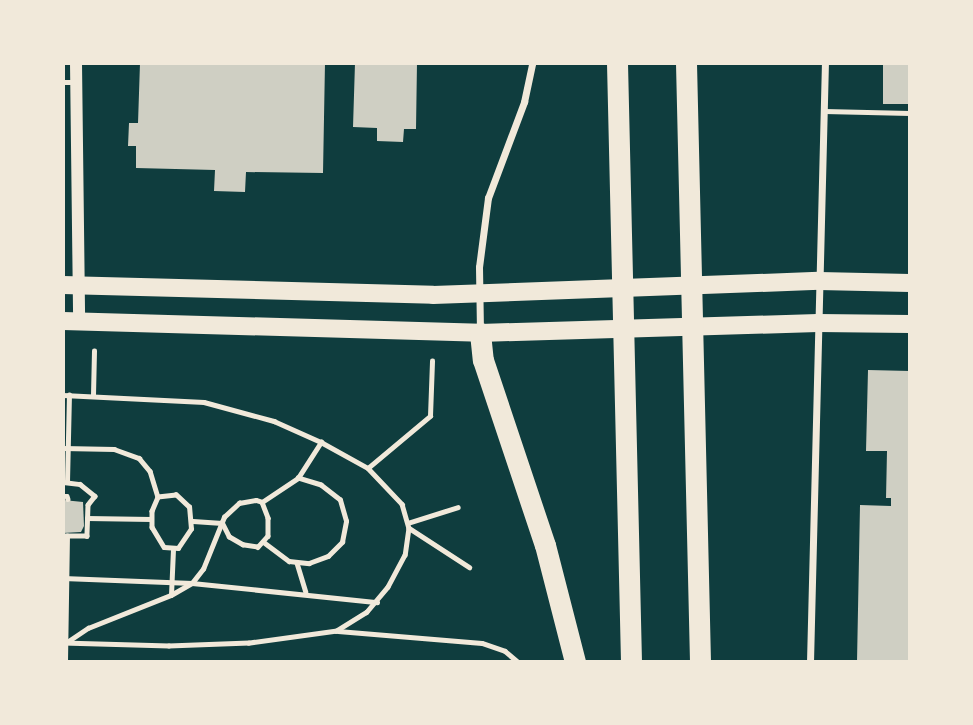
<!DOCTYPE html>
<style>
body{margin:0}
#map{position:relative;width:973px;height:725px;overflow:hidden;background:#0f3d3e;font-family:"PT Sans",sans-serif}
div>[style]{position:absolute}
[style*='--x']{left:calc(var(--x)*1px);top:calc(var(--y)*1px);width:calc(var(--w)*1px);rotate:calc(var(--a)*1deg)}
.building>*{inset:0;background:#cfcfc3;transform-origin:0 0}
.path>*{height:4.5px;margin:-2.25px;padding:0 2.25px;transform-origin:2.25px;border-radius:2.25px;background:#f1e9da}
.service>*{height:5px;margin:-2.5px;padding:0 2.5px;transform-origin:2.5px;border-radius:2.5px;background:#f1e9da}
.minor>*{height:7px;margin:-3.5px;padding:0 3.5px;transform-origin:3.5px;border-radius:3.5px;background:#f1e9da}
.tertiary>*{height:12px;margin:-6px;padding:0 6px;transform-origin:6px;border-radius:6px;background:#f1e9da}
.primary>*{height:18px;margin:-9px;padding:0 9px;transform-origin:9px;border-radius:9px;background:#f1e9da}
.motorway>*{height:21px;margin:-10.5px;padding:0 10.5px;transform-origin:10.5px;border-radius:10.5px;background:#f1e9da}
span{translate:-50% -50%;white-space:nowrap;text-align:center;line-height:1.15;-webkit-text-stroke:7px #f1e9da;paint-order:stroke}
.frame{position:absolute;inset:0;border:65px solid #f1e9da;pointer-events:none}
</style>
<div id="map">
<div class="building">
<div style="clip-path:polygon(140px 63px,325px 63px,323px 173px,246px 172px,245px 192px,214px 191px,215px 170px,136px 168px,136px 146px,128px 146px,129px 123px,138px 123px)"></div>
<div style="clip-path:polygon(355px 63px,417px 63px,416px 129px,404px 129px,403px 142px,377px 141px,377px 128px,353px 127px)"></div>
<div style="left:883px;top:63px;width:27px;height:41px"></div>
<div style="clip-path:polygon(868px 370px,910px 371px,910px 662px,857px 662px,860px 505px,891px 506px,891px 498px,886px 498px,887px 451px,866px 451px)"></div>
<div style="clip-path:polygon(63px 500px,83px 502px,84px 526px,81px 532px,63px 533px)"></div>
</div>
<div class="path">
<div style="--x:63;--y:395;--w:141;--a:2.8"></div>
<div style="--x:204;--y:402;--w:73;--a:15.2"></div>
<div style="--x:274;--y:421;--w:51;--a:24.1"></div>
<div style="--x:321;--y:442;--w:54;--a:29"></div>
<div style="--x:368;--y:468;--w:50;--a:46.6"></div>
<div style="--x:402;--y:504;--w:25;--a:74"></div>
<div style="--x:409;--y:528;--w:27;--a:98"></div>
<div style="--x:405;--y:555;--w:36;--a:118"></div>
<div style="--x:388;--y:587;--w:33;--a:130"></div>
<div style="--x:367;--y:612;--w:36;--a:148"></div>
<div style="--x:337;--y:631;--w:89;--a:172.2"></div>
<div style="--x:249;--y:643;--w:80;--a:177.9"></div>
<div style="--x:169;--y:646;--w:106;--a:-178.4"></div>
<div style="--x:93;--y:395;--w:44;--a:-88.7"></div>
<div style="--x:63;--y:448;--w:51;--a:1.1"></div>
<div style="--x:114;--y:449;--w:27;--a:20"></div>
<div style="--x:139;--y:458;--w:17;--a:50"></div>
<div style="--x:150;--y:471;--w:27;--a:73"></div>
<div style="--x:158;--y:497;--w:15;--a:113"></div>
<div style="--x:152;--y:511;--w:16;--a:90"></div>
<div style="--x:152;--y:527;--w:23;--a:59"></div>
<div style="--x:164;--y:547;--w:14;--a:4"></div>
<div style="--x:178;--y:548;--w:23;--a:-56"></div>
<div style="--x:191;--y:529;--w:22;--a:-95"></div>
<div style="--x:189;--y:507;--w:18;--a:-137"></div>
<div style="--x:176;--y:495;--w:18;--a:174"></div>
<div style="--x:368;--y:468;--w:81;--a:-40"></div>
<div style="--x:430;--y:416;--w:55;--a:-87.9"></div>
<div style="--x:63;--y:482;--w:17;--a:7"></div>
<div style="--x:80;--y:484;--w:19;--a:39"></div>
<div style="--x:95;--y:496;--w:11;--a:128"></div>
<div style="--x:88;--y:505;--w:31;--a:92"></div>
<div style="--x:87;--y:536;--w:24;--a:180"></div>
<div style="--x:67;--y:482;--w:87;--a:-88.7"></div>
<div style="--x:63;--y:496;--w:4;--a:0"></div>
<div style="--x:67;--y:496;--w:3;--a:72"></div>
<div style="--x:262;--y:502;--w:43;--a:-33.7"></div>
<div style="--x:298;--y:478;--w:43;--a:-57.4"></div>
<div style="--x:87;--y:518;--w:64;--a:0.9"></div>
<div style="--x:193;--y:521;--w:29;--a:4"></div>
<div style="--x:408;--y:523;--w:52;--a:-17.7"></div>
<div style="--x:409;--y:528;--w:72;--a:33"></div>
<div style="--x:265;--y:543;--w:30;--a:37"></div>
<div style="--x:289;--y:561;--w:20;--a:6"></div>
<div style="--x:309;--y:563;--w:20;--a:-20"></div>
<div style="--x:328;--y:556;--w:20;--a:-45"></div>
<div style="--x:342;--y:542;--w:21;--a:-79"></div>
<div style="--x:346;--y:521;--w:22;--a:-106"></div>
<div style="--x:340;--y:500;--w:24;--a:-142"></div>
<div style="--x:321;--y:485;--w:24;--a:-163"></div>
<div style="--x:297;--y:563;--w:30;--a:73"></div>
<div style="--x:63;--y:578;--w:129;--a:2.2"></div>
<div style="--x:192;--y:583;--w:186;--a:5.9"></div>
<div style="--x:171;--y:595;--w:24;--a:-30"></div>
<div style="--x:192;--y:583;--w:18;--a:-52"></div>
<div style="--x:203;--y:569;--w:56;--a:-68"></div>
<div style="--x:224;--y:517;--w:21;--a:-43"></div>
<div style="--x:239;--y:503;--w:17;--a:-10"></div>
<div style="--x:256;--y:500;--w:6;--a:18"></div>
<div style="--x:262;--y:502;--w:17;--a:69"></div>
<div style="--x:268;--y:518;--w:18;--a:90"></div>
<div style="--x:268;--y:536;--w:15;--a:132"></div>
<div style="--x:258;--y:547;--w:15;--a:-172"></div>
<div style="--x:243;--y:545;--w:16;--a:-150"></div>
<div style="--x:229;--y:537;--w:16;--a:-117"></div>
<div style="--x:338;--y:631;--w:144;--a:4.8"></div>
<div style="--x:482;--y:643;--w:24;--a:19"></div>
<div style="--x:505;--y:651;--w:17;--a:40"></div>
<div style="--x:67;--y:642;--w:25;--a:-34"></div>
<div style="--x:88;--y:628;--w:89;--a:-21.7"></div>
<div style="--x:171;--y:595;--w:46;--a:-87.5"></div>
<div style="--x:65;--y:662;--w:126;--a:-89.1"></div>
</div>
<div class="service">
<div style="--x:63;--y:82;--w:13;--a:0"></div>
<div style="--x:824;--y:111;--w:86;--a:1.3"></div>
</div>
<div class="minor">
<div style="--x:480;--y:331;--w:64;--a:-90.9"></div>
<div style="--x:479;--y:267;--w:70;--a:-82.6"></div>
<div style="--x:488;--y:198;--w:103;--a:-69.4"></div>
<div style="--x:524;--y:102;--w:40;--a:-78"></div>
<div style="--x:810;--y:662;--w:599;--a:-88.57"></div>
</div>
<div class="tertiary">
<div style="--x:76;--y:63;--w:258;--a:89.3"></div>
</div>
<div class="primary">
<div style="--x:63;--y:285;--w:370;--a:1.5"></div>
<div style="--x:433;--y:295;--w:386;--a:-2.1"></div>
<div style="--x:819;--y:281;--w:91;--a:1.3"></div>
<div style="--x:63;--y:321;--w:417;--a:1.6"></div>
<div style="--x:480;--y:333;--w:338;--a:-1.7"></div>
<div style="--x:818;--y:323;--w:92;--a:0.6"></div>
</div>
<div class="motorway">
<div style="--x:617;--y:63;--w:599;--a:88.66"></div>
<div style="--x:686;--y:63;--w:599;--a:88.66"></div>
<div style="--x:480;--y:333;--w:27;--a:84"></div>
<div style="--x:483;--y:360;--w:195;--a:71.5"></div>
<div style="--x:545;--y:545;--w:121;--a:75.6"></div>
</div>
<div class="frame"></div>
</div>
